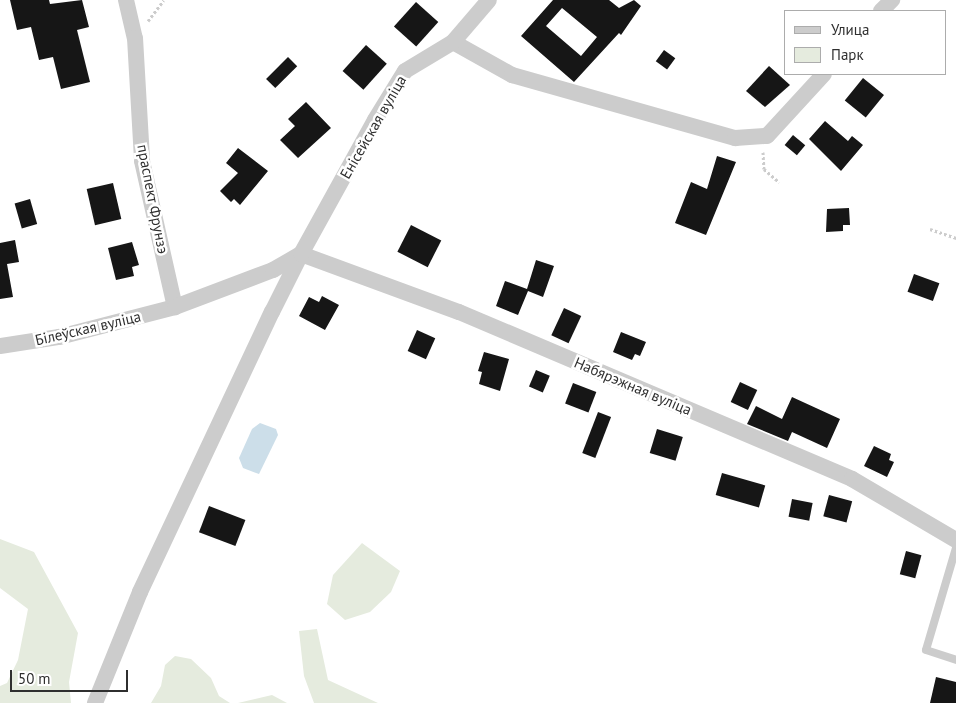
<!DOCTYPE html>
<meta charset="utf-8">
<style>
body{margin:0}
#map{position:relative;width:956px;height:703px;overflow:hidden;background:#fff;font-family:"PT Sans",sans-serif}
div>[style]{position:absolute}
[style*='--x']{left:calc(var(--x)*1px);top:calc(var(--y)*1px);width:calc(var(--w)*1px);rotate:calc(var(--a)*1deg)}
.green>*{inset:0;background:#e5ebde}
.water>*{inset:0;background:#ccdee9}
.building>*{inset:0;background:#161616;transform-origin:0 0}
.path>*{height:3px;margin-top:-1.5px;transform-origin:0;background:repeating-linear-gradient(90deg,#ccc 0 2.5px,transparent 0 5px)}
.lane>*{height:8px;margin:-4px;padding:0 4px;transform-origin:4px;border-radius:4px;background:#ccc}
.street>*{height:16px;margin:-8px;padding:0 8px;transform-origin:8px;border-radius:8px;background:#ccc}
span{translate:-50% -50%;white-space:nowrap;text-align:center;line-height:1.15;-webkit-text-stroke:5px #fff;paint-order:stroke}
.street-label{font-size:15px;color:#2f2f2f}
.legend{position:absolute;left:784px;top:10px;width:162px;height:65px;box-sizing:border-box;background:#fff;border:1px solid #acacac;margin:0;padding:6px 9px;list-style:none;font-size:15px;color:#2f2f2f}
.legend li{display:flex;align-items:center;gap:10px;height:25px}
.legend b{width:25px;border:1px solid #acacac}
.scale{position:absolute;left:10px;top:670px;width:118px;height:22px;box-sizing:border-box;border:2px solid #2f2f2f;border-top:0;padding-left:6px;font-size:15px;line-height:18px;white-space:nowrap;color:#2f2f2f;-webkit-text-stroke:4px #fff;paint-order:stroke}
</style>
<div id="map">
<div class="green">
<div style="clip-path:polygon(0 539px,34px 552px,78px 633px,69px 682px,71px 703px,0 703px,0 686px,7px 683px,18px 660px,28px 609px,0 588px)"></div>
<div style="clip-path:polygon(362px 543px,400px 571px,391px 592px,370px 612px,345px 620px,327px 604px,333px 575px)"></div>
<div style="clip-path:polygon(317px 629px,328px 680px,378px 703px,314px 703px,304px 676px,299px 631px)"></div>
<div style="clip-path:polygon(175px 656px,191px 659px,211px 678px,219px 696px,230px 703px,151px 703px,161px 686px,165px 665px)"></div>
<div style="clip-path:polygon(272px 695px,287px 703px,238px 703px)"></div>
</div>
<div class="water">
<div style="clip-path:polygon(260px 423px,276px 429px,278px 435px,259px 474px,243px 468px,239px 458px,252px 429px)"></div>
</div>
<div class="building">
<div style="clip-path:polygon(10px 0,49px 0,50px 4px,82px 0,89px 27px,77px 30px,90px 82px,61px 89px,53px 57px,39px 60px,31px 27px,17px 30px)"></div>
<div style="clip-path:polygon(evenodd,553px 0,609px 0,619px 8px,634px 0,641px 6px,621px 35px,619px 33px,574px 82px,521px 36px,553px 0,562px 8px,597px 37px,581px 56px,546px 26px,562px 8px)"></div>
<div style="left:416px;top:2px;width:30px;height:33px;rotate:42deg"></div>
<div style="left:366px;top:45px;width:28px;height:35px;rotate:42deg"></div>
<div style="left:664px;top:50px;width:14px;height:14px;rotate:36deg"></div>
<div style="left:288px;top:57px;width:13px;height:31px;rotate:45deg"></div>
<div style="clip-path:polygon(769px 66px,790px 85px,765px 107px,746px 91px)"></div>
<div style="left:863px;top:78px;width:27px;height:29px;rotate:39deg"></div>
<div style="clip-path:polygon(306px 102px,331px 128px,298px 158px,280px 140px,295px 126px,288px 119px)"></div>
<div style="clip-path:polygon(825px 121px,848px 141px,852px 136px,863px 145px,841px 171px,809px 139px)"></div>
<div style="left:793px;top:135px;width:16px;height:13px;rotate:40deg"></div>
<div style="clip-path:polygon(238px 148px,268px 171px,240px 205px,234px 199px,231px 202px,220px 191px,238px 173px,226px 163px)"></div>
<div style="clip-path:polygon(717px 156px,736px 162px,706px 235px,675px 223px,691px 182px,707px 189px)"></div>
<div style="left:113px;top:183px;width:37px;height:27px;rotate:77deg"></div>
<div style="left:30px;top:199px;width:26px;height:16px;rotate:74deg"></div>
<div style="clip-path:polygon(849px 208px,850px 225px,843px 225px,843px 231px,826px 232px,827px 209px)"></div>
<div style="left:411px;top:225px;width:34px;height:30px;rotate:27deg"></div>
<div style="clip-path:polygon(15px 240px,19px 262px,7px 264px,13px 297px,0 299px,0 243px)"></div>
<div style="clip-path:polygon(132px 242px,139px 265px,132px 267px,134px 276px,116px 280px,108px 248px)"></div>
<div style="clip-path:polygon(536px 260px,554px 266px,543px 297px,528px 291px,518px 315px,496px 306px,505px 281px,527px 289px)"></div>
<div style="left:914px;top:274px;width:27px;height:19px;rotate:20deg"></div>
<div style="clip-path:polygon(322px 296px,339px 305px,325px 330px,299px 316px,309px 297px,319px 302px)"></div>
<div style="left:564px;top:308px;width:19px;height:30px;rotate:25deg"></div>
<div style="left:417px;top:330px;width:20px;height:23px;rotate:24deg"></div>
<div style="clip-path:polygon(621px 332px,646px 342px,640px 356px,635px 354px,632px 360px,613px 352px)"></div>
<div style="clip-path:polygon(484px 352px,509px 359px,500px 391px,479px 384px,482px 372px,478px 371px)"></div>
<div style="left:536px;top:370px;width:15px;height:18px;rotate:23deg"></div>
<div style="left:740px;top:382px;width:19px;height:22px;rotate:25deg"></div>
<div style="left:573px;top:383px;width:25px;height:22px;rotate:21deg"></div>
<div style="clip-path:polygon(792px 397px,840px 419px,827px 448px,792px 432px,788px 441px,747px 424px,756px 406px,782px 419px)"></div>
<div style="left:598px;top:412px;width:14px;height:44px;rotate:21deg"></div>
<div style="left:657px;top:429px;width:27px;height:25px;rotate:17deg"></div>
<div style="clip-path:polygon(874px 446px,891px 454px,889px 460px,894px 462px,887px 477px,864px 466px)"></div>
<div style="left:722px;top:473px;width:45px;height:23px;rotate:16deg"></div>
<div style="left:829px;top:495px;width:24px;height:22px;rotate:15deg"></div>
<div style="left:792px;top:499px;width:21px;height:18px;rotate:11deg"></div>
<div style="left:209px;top:506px;width:39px;height:28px;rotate:21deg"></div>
<div style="left:906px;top:551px;width:16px;height:24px;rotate:15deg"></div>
<div style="clip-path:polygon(936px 677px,956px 682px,956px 703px,930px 703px)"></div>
</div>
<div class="path">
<div style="--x:148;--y:21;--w:26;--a:-53"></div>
<div style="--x:763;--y:152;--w:17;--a:87"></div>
<div style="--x:764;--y:169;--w:20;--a:41"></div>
<div style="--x:930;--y:229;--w:28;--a:19"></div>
</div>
<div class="lane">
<div style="--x:956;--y:548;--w:106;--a:106.4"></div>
<div style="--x:926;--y:650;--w:32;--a:18"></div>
</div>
<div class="street">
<div style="--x:126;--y:0;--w:39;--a:77"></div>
<div style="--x:135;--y:38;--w:123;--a:86.7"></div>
<div style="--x:142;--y:161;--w:150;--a:77.3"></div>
<div style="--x:881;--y:11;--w:16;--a:-45"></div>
<div style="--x:453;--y:42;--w:68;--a:29.2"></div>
<div style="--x:512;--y:75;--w:232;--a:15.8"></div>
<div style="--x:735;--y:138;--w:32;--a:-4"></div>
<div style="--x:767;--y:136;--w:84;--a:-47.4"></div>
<div style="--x:301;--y:254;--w:168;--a:20.2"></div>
<div style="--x:459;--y:312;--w:427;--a:23"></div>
<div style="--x:852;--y:479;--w:121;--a:30.4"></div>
<div style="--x:0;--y:346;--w:60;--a:-8.7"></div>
<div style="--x:59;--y:337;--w:120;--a:-14.5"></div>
<div style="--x:175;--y:307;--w:105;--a:-20.7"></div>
<div style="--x:273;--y:270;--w:32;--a:-30"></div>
<div style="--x:95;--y:703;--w:120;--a:-67.9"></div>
<div style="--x:140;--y:592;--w:310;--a:-64.8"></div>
<div style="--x:272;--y:312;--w:65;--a:-63.4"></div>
<div style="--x:301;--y:254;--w:153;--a:-61.1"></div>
<div style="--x:375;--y:120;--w:57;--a:-58.5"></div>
<div style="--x:405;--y:71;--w:56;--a:-31.1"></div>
<div style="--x:453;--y:42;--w:55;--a:-49.4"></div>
</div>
<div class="street-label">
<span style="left:373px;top:127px;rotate:-60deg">Енісейская вуліца</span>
<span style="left:153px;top:199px;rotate:79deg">праспект Фрунзэ</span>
<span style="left:88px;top:328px;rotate:-13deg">Білеўская вуліца</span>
<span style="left:633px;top:386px;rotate:23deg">Набярэжная вуліца</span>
</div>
<ul class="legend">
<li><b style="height:6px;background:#ccc"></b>Улица</li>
<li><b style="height:14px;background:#e5ebde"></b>Парк</li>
</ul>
<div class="scale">50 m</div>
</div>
